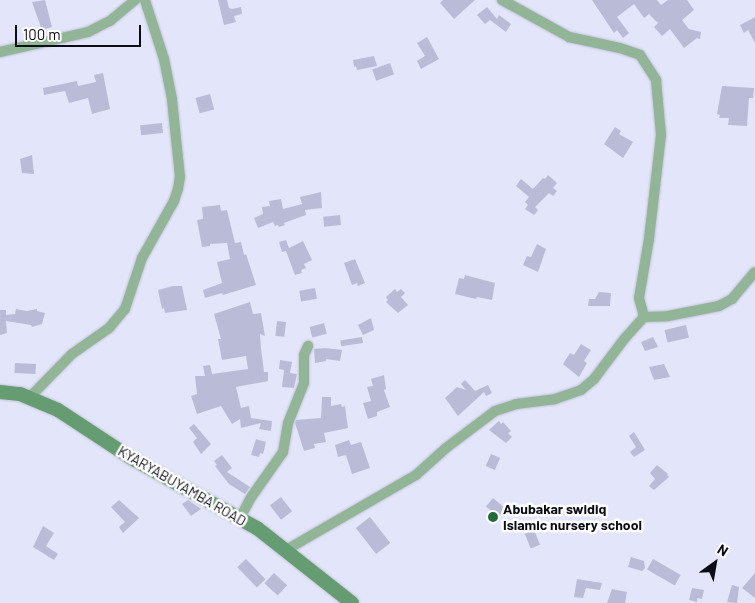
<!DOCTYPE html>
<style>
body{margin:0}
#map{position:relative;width:755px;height:603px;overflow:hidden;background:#e3e5fb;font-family:Barlow,sans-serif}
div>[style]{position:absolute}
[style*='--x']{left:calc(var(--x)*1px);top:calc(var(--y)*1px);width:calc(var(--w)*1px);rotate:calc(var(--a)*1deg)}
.building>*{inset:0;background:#babcd7;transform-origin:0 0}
.roads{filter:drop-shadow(0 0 1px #c1c2d6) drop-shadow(0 0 1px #c1c2d6)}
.street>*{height:10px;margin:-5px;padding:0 5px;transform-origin:5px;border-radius:5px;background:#92b598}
.secondary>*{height:14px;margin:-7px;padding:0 7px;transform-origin:7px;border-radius:7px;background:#669c71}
.dots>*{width:14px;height:14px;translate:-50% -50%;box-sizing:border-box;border:2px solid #fff;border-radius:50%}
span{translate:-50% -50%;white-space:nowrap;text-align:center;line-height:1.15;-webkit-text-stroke:5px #fff;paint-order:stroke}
.street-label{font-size:14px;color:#0c0c15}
.poi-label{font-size:14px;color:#0c0c15;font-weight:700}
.left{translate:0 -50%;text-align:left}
.north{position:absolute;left:690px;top:538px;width:50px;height:50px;-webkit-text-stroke:4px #fff;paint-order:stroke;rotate:32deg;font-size:14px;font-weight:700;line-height:20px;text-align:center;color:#0c0c15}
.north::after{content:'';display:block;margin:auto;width:18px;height:22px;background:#0c0c15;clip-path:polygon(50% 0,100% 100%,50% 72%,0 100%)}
.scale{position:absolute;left:15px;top:25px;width:126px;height:22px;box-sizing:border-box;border:2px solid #0c0c15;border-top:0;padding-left:6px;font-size:15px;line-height:18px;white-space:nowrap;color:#0c0c15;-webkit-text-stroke:4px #fff;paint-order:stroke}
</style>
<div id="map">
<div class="building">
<div style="clip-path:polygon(45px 0,52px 27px,42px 30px,32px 2px)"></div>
<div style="clip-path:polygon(218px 0,227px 0,229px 8px,232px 9px,241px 7px,242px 14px,234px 16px,236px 22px,224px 25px)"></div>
<div style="clip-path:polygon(443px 0,475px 0,454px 19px,440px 3px)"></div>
<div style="clip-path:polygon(592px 0,657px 0,661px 5px,668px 0,687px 0,694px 10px,682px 20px,689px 29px,701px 32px,700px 39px,697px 38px,684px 48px,670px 29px,662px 36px,654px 27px,658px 23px,649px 14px,644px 18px,634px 4px,617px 17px,629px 33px,623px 38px,617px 30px,614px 33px)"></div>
<div style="clip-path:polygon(487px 7px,497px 19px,499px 15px,511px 24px,506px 32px,490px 20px,485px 24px,477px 15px)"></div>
<div style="clip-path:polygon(755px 17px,755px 43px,748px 30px,744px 33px,740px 25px)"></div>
<div style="clip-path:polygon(427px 37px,439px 59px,421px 69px,417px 61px,425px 56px,417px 43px)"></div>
<div style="clip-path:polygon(374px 56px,377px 66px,357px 70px,356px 66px,354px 67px,353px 60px)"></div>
<div style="left:390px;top:63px;width:12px;height:19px;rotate:70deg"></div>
<div style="clip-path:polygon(103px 73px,110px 109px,92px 114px,88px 98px,69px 103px,65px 91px,44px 95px,43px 88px,77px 81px,78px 86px,96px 82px,94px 75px)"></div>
<div style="clip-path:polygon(722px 86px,754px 88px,753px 98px,749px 98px,747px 126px,728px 125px,729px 118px,719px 118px,720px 115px,717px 114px)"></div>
<div style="left:210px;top:94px;width:16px;height:15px;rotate:75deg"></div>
<div style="left:162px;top:123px;width:10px;height:22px;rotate:84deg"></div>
<div style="clip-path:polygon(615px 127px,621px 131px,619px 134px,633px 142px,623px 158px,604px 144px)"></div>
<div style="clip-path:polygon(32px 155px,34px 174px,22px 173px,20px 159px)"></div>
<div style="clip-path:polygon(548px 175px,557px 183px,553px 188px,557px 191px,553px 196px,549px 193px,535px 207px,538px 210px,534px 215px,525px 209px,528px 205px,525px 202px,529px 197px,516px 186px,521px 179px,533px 189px,543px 178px,545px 179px)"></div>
<div style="clip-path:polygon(321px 192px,322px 208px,305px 210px,306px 215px,284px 223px,285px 225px,279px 227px,278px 225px,275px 226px,273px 222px,258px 228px,254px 218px,263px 214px,262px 207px,270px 206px,269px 201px,281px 199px,283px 209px,302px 204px,300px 197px)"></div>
<div style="clip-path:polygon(220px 205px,221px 211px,227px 210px,235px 243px,241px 242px,244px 255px,246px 254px,256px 285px,223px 295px,222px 293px,205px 298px,203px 290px,222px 283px,217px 262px,230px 259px,227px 243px,210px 244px,210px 246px,202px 247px,197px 220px,203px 219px,202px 207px)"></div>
<div style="left:340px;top:215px;width:10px;height:17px;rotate:84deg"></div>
<div style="clip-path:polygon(286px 240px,289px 248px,303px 241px,312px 260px,304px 264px,306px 268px,301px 270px,302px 273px,295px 275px,286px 251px,282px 252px,279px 242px)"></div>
<div style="clip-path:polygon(537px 244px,546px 249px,538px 272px,523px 265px,527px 256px,531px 257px)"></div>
<div style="clip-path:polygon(355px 259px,365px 283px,358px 286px,357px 283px,352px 285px,344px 263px)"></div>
<div style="clip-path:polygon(465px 275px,495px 283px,492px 300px,477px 297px,476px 299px,455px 294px,459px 278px,464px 279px)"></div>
<div style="clip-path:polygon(173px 286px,182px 286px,187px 310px,165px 313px,164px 308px,162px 309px,158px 290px)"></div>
<div style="left:315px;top:288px;width:11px;height:16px;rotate:80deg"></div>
<div style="clip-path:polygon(395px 289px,397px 292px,401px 289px,405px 293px,401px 297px,408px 305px,398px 313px,386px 302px,388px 300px,386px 297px)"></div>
<div style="clip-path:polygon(599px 292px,611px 293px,610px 306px,588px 306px,589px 299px,595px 299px)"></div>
<div style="clip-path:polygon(250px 302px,253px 314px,261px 313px,265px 336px,260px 334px,261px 348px,264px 372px,268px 372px,268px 381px,236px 387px,241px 408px,249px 406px,251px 418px,272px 421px,271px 431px,259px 429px,261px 423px,241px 428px,240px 419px,232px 424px,221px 406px,197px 414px,191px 396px,197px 394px,195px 376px,205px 376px,203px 366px,210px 365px,212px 374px,248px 369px,246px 356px,222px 360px,218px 339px,221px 339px,214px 314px)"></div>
<div style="clip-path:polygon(16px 309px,27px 311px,37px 309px,37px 311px,45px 313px,42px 324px,32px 327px,31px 325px,6px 321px,7px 333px,0 335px,0 310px,6px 310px,6px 315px,15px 314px)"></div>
<div style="clip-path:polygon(371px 318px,374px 330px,363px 335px,358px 325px)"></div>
<div style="left:277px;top:321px;width:9px;height:15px;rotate:6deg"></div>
<div style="left:324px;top:323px;width:11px;height:15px;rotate:75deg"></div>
<div style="left:686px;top:325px;width:13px;height:22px;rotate:77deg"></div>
<div style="left:362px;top:337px;width:6px;height:22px;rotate:81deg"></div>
<div style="clip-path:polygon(653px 337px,658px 347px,645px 351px,641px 342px)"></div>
<div style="clip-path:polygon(581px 344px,591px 350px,584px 361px,587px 363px,579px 377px,563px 364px,570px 353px,574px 355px)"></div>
<div style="clip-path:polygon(325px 348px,342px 350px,340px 361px,326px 359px,326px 361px,315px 363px,314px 349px)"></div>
<div style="clip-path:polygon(280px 360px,292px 362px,290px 373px,297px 374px,294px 388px,282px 387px,284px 370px,279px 369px)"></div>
<div style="left:15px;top:363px;width:21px;height:10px;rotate:3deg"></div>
<div style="clip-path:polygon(664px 364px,670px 377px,654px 380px,649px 367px)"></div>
<div style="clip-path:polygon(384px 375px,386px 389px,384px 390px,390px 407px,377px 412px,377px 416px,368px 419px,363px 403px,371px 401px,367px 387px,373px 386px,371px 379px)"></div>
<div style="clip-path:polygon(465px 380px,475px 391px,488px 385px,492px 393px,486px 396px,484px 392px,458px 416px,445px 398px,457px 387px,466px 390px,461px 384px)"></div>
<div style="clip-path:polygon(322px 397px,331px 397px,331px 406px,341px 404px,342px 407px,345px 406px,348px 428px,324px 433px,326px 442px,314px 444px,315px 448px,304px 451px,295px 423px,296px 420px,321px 418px)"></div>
<div style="clip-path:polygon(499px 421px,501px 424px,503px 422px,511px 431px,508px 433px,512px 437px,506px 443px,489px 430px)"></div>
<div style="clip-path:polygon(194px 424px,211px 444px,201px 454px,193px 442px,197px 438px,189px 428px)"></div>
<div style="clip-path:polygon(634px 432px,645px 450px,634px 457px,630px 452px,636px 447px,629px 436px)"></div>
<div style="clip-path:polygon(256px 439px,266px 442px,263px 454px,260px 453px,259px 457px,251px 455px)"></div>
<div style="clip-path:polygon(349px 440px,351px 445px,361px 442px,370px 468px,352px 474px,346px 455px,338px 457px,335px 445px)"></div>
<div style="left:491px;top:454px;width:10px;height:13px;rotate:24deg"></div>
<div style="clip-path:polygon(222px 455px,232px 468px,227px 472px,250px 487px,245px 494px,229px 484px,215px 466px,217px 465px,214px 461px)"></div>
<div style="clip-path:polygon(657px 465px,668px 474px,667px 475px,669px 477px,654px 490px,649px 486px,655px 479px,650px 473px)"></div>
<div style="left:281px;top:497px;width:18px;height:14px;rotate:52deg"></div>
<div style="left:493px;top:498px;width:16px;height:11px;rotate:40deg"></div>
<div style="clip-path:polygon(119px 500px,139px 518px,123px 533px,119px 527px,125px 522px,111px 507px)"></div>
<div style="clip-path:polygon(188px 500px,201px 509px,191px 516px,182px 504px)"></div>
<div style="left:370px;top:517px;width:33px;height:18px;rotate:52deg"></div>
<div style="clip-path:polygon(43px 526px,54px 533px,46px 546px,58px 554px,54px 560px,33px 547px)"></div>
<div style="left:534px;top:530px;width:16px;height:10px;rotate:68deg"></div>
<div style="clip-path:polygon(631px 557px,644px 561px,645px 568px,642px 571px,628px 567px)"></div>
<div style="left:246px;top:559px;width:28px;height:12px;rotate:46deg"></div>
<div style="left:653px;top:559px;width:32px;height:12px;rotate:30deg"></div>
<div style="left:274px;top:573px;width:18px;height:14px;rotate:43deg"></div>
<div style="clip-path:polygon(755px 573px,755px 598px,742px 588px)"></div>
<div style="clip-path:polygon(577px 579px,602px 583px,600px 590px,586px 588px,583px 598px,574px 597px)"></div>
<div style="clip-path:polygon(732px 585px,739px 587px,737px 603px,727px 602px)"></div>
<div style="clip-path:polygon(692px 588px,704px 590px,702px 599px,697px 598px,697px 602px,689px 600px)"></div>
<div style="clip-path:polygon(612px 589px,627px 592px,625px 603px,607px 603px)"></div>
</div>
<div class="roads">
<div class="street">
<div style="--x:502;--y:0;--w:77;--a:28.9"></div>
<div style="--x:569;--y:37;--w:52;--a:12.2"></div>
<div style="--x:620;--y:48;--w:21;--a:19"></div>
<div style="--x:640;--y:55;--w:30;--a:57"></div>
<div style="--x:656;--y:80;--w:55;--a:84.8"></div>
<div style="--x:661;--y:135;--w:105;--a:96.6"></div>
<div style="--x:649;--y:239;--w:60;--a:99.6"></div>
<div style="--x:639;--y:298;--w:20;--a:75"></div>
<div style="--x:644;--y:317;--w:24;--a:-2"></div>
<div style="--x:668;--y:316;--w:52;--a:-11.1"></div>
<div style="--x:719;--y:306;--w:15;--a:-28"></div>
<div style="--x:732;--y:299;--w:35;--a:-50"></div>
<div style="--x:0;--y:52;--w:90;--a:-12.8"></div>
<div style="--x:88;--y:32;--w:25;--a:-27"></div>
<div style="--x:110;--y:21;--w:33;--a:-40"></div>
<div style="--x:30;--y:397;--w:60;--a:-45.7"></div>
<div style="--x:72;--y:354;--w:45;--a:-35.1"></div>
<div style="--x:109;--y:328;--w:25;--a:-50"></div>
<div style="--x:125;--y:309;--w:54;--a:-71.6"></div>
<div style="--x:142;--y:258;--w:65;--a:-60.7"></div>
<div style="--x:174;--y:201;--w:13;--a:-72"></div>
<div style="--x:178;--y:189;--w:12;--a:-81"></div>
<div style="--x:180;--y:177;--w:78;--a:-95.9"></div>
<div style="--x:172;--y:99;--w:41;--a:-101.3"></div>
<div style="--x:164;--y:59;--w:62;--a:-107.9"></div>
<div style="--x:239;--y:520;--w:27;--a:-62"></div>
<div style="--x:252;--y:496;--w:54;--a:-54.8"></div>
<div style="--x:283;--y:452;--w:29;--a:-80"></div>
<div style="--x:288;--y:423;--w:43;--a:-68.2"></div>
<div style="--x:304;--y:383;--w:28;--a:-90"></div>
<div style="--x:304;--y:355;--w:10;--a:-66"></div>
<div style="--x:286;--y:550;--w:150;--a:-30"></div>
<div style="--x:416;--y:475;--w:40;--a:-42"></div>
<div style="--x:446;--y:448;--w:61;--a:-37.1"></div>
<div style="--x:495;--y:411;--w:22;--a:-18"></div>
<div style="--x:516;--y:404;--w:39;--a:-7"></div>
<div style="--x:555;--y:399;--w:28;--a:-19"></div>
<div style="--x:581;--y:390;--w:17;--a:-40"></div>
<div style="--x:594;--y:379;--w:51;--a:-52.9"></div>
<div style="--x:625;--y:338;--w:28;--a:-48"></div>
</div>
<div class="secondary">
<div style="--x:0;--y:392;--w:20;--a:6"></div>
<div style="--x:20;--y:394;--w:41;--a:22.8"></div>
<div style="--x:58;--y:410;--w:87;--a:33.3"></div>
<div style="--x:131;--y:458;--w:144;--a:29.1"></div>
<div style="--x:257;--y:528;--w:121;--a:38.3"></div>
</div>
</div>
<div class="dots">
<div style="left:493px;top:517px;background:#236b38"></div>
</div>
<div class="street-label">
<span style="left:182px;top:486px;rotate:30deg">KYARYABUYAMBA ROAD</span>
</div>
<div class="poi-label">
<span class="left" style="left:503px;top:517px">Abubakar swidiq<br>Islamic nursery school</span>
</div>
<div class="north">N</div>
<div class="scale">100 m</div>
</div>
